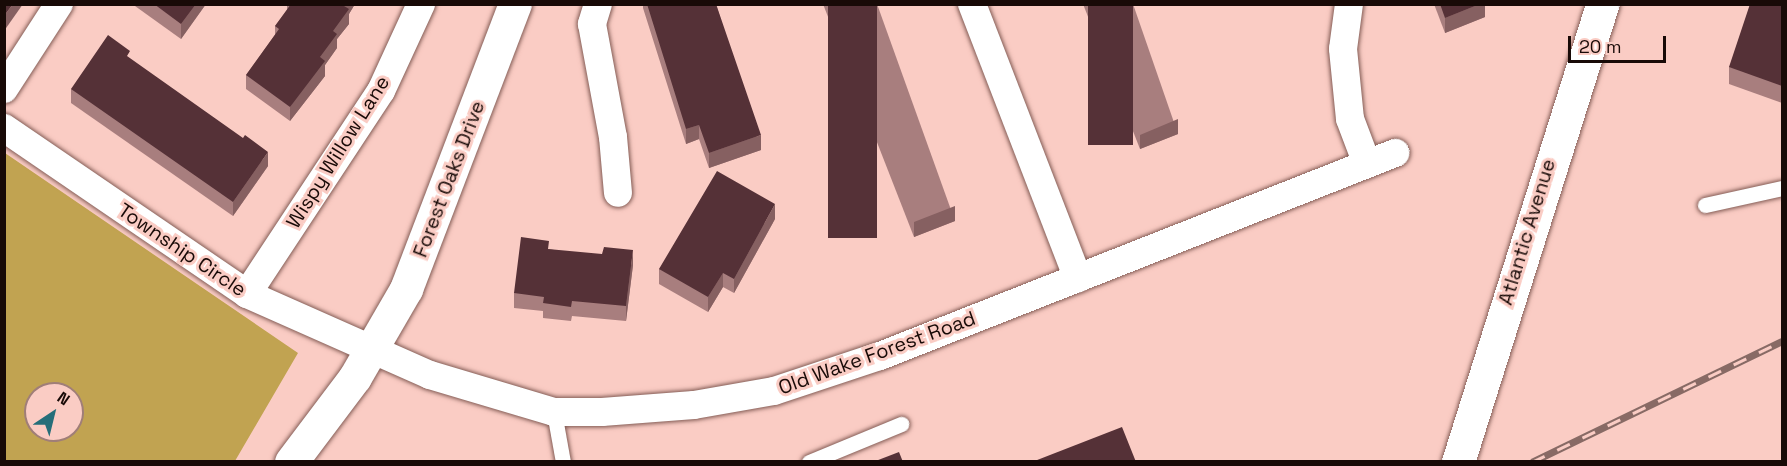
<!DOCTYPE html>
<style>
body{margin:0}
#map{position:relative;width:1787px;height:466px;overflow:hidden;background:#faccc4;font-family:"Space Grotesk",sans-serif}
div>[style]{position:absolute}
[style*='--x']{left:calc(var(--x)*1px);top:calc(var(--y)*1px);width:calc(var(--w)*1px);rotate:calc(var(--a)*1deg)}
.green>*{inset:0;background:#c1a351}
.roads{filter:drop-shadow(0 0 2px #845d56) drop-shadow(0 0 2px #845d56)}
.lane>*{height:15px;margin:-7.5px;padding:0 7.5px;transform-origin:7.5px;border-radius:7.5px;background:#fff}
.street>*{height:28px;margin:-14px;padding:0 14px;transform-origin:14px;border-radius:14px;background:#fff}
.secondary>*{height:33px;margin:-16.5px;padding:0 16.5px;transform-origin:16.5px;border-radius:16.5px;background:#fff}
.rail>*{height:7px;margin-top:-3.5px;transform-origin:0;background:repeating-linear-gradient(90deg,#faccc4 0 14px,#886a65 0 28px);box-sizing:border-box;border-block:2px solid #886a65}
.wall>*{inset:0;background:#a87e7e}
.shaded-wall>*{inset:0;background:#866061}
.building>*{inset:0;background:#553137;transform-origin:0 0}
span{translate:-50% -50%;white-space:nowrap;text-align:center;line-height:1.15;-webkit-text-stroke:6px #faccc4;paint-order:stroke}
.street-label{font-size:20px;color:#180a07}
.frame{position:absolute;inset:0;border:6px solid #180a07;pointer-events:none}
.north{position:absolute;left:24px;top:382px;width:60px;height:60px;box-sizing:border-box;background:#faccc4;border:2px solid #a07e78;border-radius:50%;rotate:35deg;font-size:16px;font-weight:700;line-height:24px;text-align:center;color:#180a07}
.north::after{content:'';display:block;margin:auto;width:21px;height:27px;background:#256e79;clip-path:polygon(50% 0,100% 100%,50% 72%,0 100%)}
.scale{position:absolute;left:1568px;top:36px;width:98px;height:27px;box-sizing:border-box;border:3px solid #180a07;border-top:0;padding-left:8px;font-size:18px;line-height:21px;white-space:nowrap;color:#180a07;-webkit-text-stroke:4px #faccc4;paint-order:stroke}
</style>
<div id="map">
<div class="green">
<div style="clip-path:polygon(evenodd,5px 153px,298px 353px,235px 461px,5px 461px,5px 153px,36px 394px,72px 394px,72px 430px,36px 430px,36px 394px)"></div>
</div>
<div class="roads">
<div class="lane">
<div style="--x:1705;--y:205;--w:79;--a:-12.4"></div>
<div style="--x:554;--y:412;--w:51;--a:79.8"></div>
<div style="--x:809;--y:462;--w:100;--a:-22.4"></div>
</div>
<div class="street">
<div style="--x:598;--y:4;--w:21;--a:107"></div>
<div style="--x:592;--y:24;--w:115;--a:79.5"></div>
<div style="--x:613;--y:137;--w:56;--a:84.9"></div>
<div style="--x:972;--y:4;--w:294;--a:68.9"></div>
<div style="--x:1349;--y:4;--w:45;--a:97.6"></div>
<div style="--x:1343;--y:49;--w:70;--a:84.3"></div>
<div style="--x:1350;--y:119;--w:48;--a:69.3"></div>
<div style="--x:4;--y:89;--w:101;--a:-57.1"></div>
<div style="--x:4;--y:128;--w:294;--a:34.3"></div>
<div style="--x:247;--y:294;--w:200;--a:23.9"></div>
<div style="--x:430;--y:375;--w:129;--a:16.6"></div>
<div style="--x:554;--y:412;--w:48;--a:0"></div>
<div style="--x:602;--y:412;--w:92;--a:-4.4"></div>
<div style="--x:694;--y:405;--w:81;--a:-9.9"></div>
<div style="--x:774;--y:391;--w:112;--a:-18.3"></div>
<div style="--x:880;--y:356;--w:554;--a:-21.51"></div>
<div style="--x:247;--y:294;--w:243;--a:-56.6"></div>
<div style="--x:381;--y:91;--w:96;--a:-65.3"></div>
</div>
<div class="secondary">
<div style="--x:291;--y:462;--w:106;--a:-53"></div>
<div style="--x:355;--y:377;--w:102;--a:-59.9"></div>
<div style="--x:406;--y:289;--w:305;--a:-69.1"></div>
<div style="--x:1458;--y:462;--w:480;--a:-72.5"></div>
</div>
</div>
<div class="rail">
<div style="--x:1532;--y:462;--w:278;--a:-25.8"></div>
</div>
<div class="wall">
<div style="clip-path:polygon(135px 4px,206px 4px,181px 39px,135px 6px)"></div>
<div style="clip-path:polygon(287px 4px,355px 4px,349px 14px,349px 24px,337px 39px,337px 48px,325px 65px,325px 76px,290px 121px,246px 89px,246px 75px,275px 35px,275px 26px,287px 10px)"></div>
<div style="clip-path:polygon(643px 4px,716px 4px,761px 150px,709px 168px,699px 139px,686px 144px,643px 8px)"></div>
<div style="clip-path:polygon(823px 4px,877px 4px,955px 221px,914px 237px)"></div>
<div style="clip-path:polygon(1083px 4px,1133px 4px,1178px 134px,1140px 149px)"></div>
<div style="clip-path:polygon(1434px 4px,1485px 4px,1485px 17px,1445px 33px)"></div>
<div style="clip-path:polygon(1782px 4px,1782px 103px,1729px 84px,1729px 67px)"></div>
<div style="clip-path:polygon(130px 59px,268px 166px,233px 216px,71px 103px,71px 89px)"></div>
<div style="clip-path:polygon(775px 219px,734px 293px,723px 287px,708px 312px,659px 284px,659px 269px)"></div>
<div style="clip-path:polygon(549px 249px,633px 265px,626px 321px,572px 316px,571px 321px,543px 318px,543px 311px,514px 308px,514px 293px)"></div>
</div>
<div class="shaded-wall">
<div style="clip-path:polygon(13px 4px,23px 4px,4px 31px,4px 16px)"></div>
<div style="clip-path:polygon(196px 4px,206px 4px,181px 39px,181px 24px)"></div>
<div style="clip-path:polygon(345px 4px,355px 4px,349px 14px,349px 24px,337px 39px,337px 48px,325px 65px,325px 76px,290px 121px,290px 107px,320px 57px)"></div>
<div style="clip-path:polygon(1480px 4px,1485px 4px,1485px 17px,1445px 33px,1445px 18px)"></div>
<div style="clip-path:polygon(1178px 119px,1178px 134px,1140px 149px,1140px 135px)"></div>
<div style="clip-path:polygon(699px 125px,699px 139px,686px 144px,686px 129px)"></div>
<div style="clip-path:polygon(761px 135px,761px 150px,709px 168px,709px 153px)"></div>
<div style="clip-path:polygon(268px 152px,268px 166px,233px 216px,233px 202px)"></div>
<div style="clip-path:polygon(775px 204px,775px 219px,734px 293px,734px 279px)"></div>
<div style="clip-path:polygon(955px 206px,955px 221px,914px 237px,914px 222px)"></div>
<div style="clip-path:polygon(633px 250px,633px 265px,626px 321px,626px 306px)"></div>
<div style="clip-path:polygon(723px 273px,723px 287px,708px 312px,708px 297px)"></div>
</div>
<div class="building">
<div style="clip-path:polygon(4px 4px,13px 4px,4px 16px)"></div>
<div style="clip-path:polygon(154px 4px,196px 4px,181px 24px)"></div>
<div style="clip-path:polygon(291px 4px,345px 4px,344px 6px,349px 9px,333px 31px,337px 34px,320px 57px,325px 61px,290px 107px,246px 75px,279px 29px,275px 26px)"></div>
<div style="clip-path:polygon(647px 4px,716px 4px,761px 135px,709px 153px,699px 125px,686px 129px)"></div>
<div style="left:828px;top:4px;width:49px;height:234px"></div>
<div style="left:1088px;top:4px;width:45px;height:141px"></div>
<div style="clip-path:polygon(1440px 4px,1480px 4px,1445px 18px)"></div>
<div style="clip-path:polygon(1750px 4px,1782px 4px,1782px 86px,1729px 67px)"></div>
<div style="clip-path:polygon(108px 35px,130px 51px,127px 56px,243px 138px,245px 135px,268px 152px,233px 202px,71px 89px)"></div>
<div style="clip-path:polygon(717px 171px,775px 204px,734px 279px,723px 273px,708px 297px,659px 269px)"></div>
<div style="clip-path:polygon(521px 237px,549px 241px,548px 249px,602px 254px,604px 247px,633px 250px,626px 306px,572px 301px,571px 307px,543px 303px,544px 297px,514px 293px)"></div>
<div style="clip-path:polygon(1122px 427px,1136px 462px,1032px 462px)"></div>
<div style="clip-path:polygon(899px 452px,903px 462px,873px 462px)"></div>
</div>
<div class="street-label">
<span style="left:338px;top:152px;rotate:-58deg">Wispy Willow Lane</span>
<span style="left:449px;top:179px;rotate:-69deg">Forest Oaks Drive</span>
<span style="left:1527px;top:232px;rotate:-73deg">Atlantic Avenue</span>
<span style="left:182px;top:250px;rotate:34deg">Township Circle</span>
<span style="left:877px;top:353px;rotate:-20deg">Old Wake Forest Road</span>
</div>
<div class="frame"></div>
<div class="north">N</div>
<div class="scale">20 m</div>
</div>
